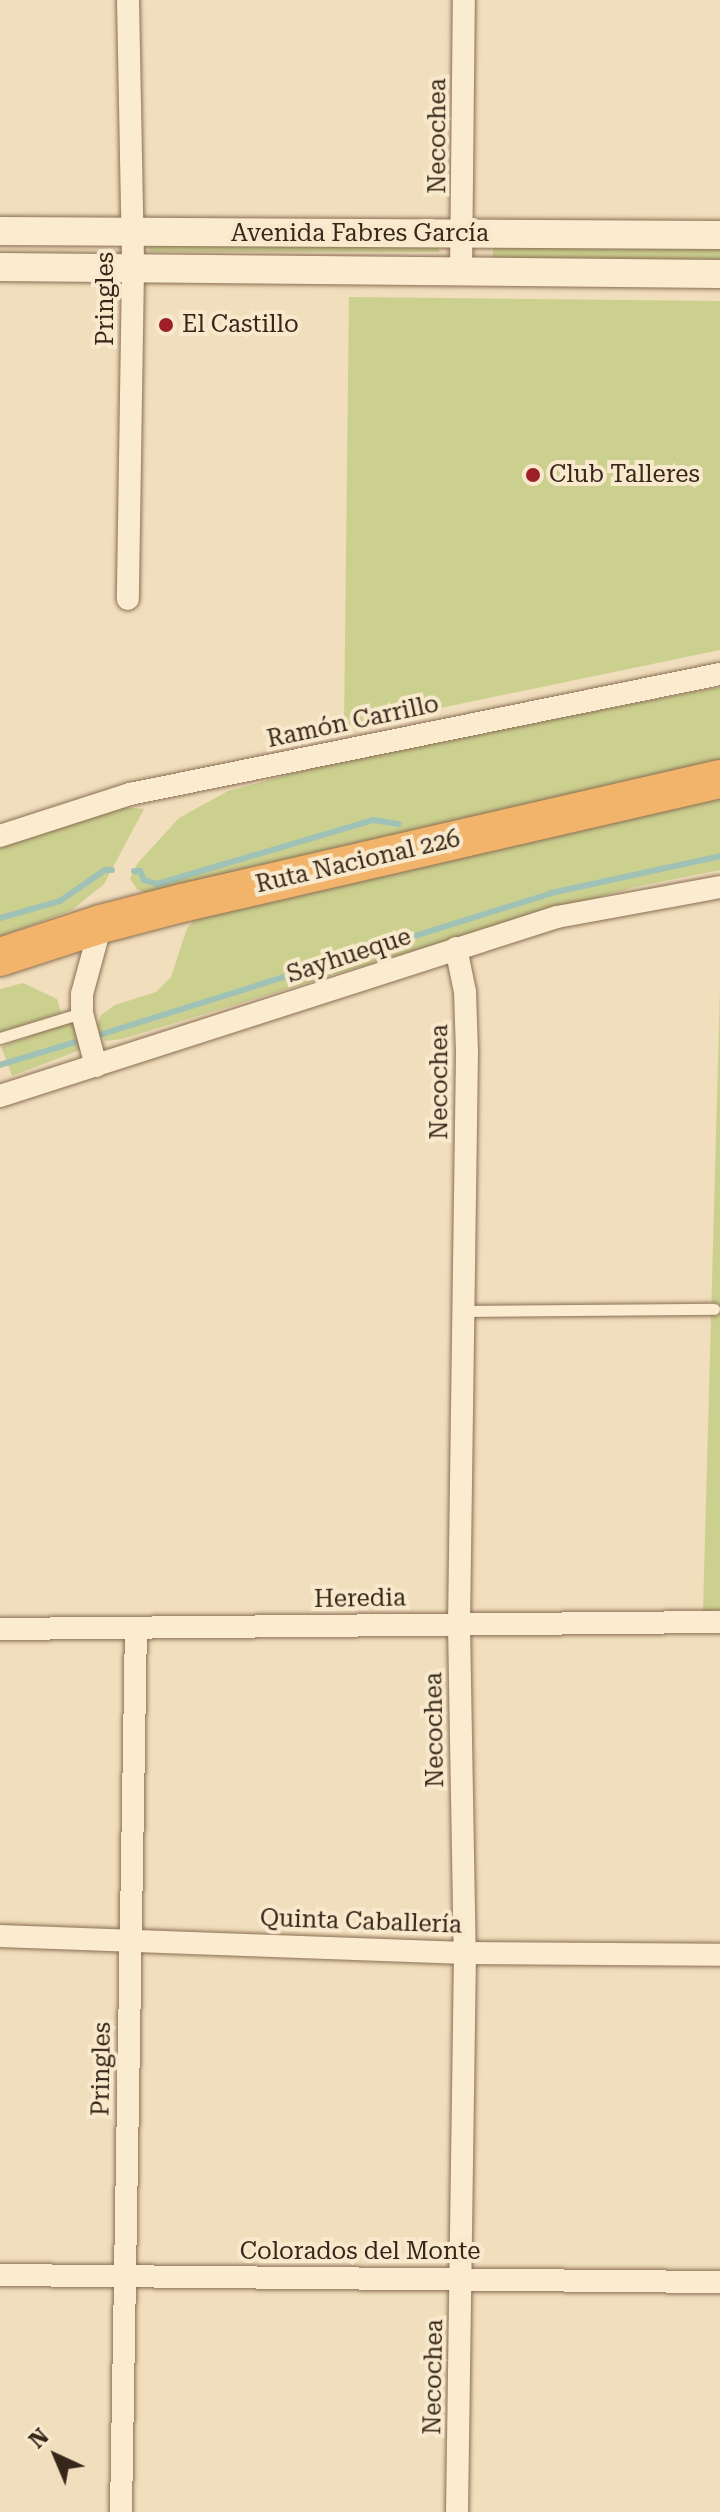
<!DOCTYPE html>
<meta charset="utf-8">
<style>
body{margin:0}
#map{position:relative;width:720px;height:2512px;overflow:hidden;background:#f1debc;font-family:"Roboto Serif",serif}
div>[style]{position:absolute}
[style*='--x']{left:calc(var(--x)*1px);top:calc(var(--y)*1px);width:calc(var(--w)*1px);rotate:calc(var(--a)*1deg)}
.green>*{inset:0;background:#cbd08f;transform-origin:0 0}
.stream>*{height:6px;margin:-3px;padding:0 3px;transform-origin:3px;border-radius:3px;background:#a0c2b6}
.roads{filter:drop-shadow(0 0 2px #8a6e54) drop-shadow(0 0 2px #8a6e54)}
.service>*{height:11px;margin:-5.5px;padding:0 5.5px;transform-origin:5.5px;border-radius:5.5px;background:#fbeccf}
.minor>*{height:22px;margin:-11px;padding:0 11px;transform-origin:11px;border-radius:11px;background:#fbeccf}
.tertiary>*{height:28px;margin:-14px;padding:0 14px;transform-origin:14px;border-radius:14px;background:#fbeccf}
.trunk>*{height:38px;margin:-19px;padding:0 19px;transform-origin:19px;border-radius:19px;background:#f1b46a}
.dots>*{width:22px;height:22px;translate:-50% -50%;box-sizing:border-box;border:4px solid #f8e9cc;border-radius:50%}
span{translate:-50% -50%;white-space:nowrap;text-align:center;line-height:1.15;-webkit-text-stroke:8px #f8e9cc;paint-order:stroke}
.street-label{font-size:24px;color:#37271a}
.poi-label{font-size:24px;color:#37271a}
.left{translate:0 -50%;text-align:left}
.north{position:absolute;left:16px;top:2416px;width:80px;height:80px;-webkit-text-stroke:6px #f8e9cc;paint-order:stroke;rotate:316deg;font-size:22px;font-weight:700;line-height:32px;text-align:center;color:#37271a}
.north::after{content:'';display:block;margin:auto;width:28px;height:36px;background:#37271a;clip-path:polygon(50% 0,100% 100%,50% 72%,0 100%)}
</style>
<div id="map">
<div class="green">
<div style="left:149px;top:239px;width:290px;height:13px"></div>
<div style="left:493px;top:248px;width:227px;height:13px"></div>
<div style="clip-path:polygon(349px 297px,720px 301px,720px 650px,344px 728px)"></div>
<div style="clip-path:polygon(720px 687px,720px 770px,148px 894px,137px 889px,130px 879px,137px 864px,179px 818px,228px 791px,343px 760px)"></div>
<div style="clip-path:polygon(720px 799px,720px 870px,635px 887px,502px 924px,122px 1039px,105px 1041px,97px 1026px,101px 1015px,115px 1005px,156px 992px,171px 977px,187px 928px,199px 916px,509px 841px)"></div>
<div style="clip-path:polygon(123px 807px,144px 809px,104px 884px,72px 910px,0 937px,0 844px)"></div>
<div style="clip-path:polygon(23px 983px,57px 999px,61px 1013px,0 1032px,0 989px)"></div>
<div style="clip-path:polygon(720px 989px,720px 1610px,703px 1611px)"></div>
<div style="left:74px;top:1019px;width:31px;height:78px;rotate:69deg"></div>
</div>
<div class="stream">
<div style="--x:134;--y:871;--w:6;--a:0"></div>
<div style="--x:140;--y:871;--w:10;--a:66"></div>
<div style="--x:144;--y:880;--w:14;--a:17"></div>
<div style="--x:157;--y:884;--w:225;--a:-16.5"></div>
<div style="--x:373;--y:820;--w:26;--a:9"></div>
<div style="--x:0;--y:918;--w:62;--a:-15.8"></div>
<div style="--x:60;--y:901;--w:55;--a:-34.6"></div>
<div style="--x:105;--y:870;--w:7;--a:0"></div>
<div style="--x:99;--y:1035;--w:474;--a:-17.4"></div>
<div style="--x:551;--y:893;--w:173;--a:-12.3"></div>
<div style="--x:0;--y:1065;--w:83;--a:-16.9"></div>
</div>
<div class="roads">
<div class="service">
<div style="--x:0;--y:1038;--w:86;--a:-17"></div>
<div style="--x:464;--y:1311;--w:250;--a:-0.5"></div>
</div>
<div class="minor">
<div style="--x:128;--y:0;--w:269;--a:88.9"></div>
<div style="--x:133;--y:269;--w:330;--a:90.9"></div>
<div style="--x:461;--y:272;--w:272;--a:-89.4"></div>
<div style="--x:0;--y:836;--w:137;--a:-17.9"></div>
<div style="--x:130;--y:794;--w:602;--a:-11.5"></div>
<div style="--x:456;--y:948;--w:45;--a:78.4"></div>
<div style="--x:465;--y:992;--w:60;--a:88.1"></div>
<div style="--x:467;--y:1052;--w:572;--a:90.8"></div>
<div style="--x:459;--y:1624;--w:329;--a:89"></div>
<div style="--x:465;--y:1953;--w:559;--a:90.82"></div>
<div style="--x:96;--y:1066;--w:55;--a:-104.8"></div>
<div style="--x:82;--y:1013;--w:19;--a:-90"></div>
<div style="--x:82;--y:994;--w:73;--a:-74.8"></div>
<div style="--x:0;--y:1096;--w:585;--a:-17.82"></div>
<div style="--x:557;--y:917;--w:166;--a:-10.4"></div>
<div style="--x:0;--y:1629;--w:720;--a:-0.56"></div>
<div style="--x:0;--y:1936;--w:465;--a:2.1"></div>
<div style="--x:465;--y:1953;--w:255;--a:0.4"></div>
<div style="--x:0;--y:2275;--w:720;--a:0.56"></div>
<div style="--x:121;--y:2512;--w:884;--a:-89.03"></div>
</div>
<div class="tertiary">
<div style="--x:0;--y:231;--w:720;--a:0.32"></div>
<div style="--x:0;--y:267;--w:720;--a:0.56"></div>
</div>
<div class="trunk">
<div style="--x:0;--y:957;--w:106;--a:-18.1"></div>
<div style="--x:101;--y:924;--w:84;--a:-14.5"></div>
<div style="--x:182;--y:903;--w:552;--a:-12.98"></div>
</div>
</div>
<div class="dots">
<div style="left:166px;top:325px;background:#9d1f27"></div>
<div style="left:533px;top:475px;background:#9d1f27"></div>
</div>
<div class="street-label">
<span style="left:438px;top:136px;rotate:-90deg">Necochea</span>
<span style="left:360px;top:234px">Avenida Fabres García</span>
<span style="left:106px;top:299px;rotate:-90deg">Pringles</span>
<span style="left:353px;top:722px;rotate:-12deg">Ramón Carrillo</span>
<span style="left:358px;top:862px;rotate:-13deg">Ruta Nacional 226</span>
<span style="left:349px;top:956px;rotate:-18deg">Sayhueque</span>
<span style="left:440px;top:1082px;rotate:-90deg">Necochea</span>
<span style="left:360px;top:1599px;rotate:-1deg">Heredia</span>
<span style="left:435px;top:1730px;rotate:-91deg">Necochea</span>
<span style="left:361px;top:1922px;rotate:2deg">Quinta Caballería</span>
<span style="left:102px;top:2069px;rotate:-89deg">Pringles</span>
<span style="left:360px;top:2252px">Colorados del Monte</span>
<span style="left:434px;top:2377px;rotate:-89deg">Necochea</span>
</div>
<div class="poi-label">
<span class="left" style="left:182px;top:325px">El Castillo</span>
<span class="left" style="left:549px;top:475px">Club Talleres</span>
</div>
<div class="north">N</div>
</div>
